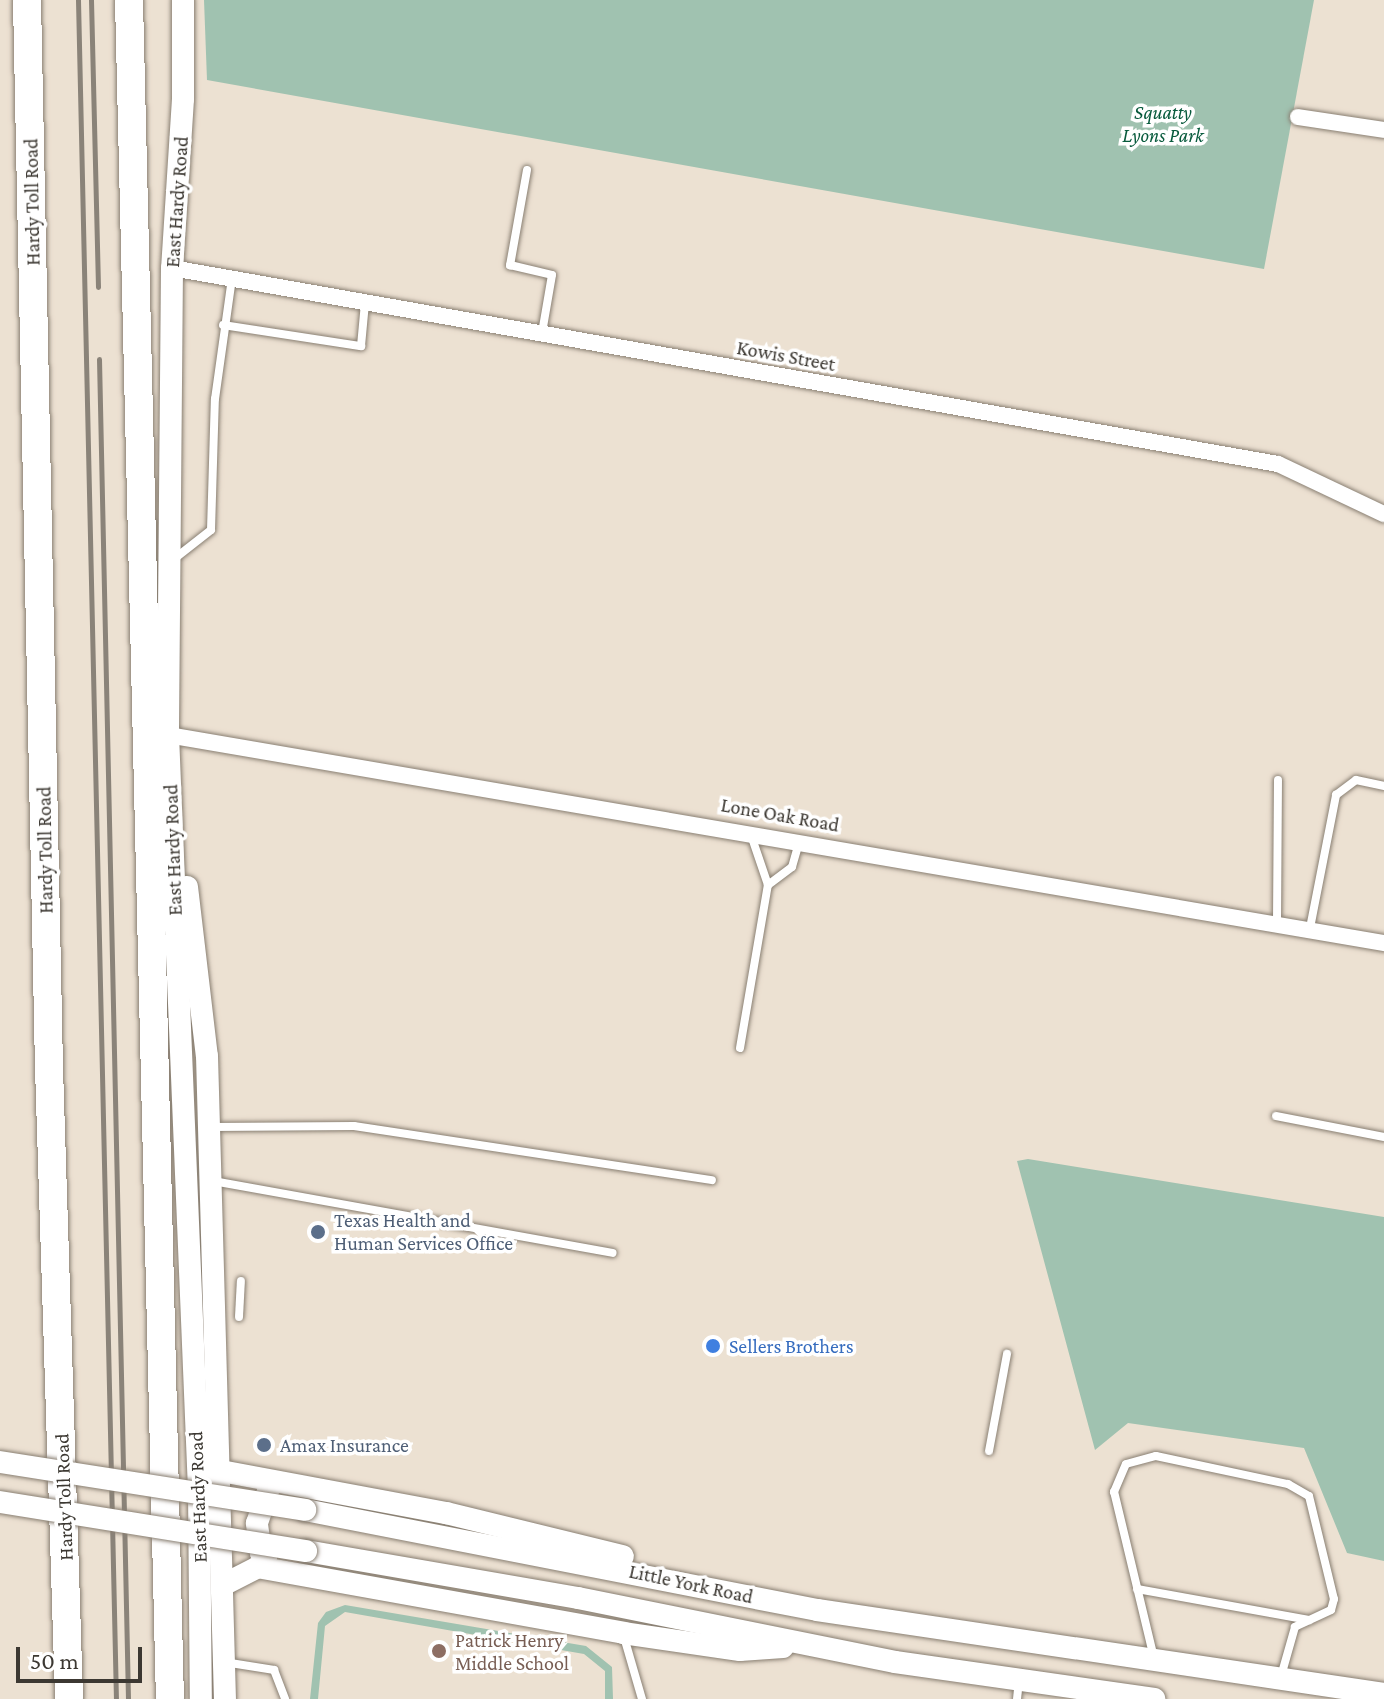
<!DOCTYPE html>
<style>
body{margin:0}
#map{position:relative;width:1384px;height:1699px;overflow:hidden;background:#ece1d2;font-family:"Crimson Pro",serif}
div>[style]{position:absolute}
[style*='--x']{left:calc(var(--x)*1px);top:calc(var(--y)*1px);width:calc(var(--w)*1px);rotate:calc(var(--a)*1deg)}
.green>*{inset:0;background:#a0c2b0}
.roads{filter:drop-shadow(0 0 2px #897f72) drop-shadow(0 0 2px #897f72)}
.service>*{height:8px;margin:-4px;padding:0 4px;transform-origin:4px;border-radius:4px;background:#fff}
.minor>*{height:16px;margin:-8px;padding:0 8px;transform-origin:8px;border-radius:8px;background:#fff}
.secondary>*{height:22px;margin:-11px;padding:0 11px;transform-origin:11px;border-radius:11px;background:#fff}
.motorway>*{height:28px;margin:-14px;padding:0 14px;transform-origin:14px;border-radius:14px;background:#fff}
.rail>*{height:5px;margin:-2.5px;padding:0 2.5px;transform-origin:2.5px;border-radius:2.5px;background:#8a8379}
.bridges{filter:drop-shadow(0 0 2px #897f72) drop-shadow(0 0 2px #897f72)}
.secondary-bridge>*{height:22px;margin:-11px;padding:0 11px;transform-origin:11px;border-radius:11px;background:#fff}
.dots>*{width:22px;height:22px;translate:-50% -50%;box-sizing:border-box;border:4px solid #fff;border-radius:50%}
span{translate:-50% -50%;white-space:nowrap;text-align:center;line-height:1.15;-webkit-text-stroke:7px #fff;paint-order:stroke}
.park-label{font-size:20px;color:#075a3c;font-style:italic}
.street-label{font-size:20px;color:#3c3832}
.service-label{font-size:20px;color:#4e5e75}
.left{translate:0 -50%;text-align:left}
.shop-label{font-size:20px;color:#366cbe}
.education-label{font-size:20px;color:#785e54}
.scale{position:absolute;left:16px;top:1647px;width:126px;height:36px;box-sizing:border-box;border:4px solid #3c3832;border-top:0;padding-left:10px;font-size:24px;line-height:28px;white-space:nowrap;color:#3c3832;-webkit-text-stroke:6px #fff;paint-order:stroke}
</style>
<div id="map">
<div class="green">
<div style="clip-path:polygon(204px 0,1314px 0,1264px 269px,207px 80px)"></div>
<div style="clip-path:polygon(1028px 1159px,1384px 1217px,1384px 1561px,1347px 1553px,1304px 1448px,1128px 1423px,1095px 1450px,1017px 1161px)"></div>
<div style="clip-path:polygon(345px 1605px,586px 1646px,612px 1667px,613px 1699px,605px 1699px,605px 1671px,584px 1654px,345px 1612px,325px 1626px,318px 1699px,310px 1699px,318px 1623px,326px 1612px)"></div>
</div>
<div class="roads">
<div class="service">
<div style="--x:527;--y:170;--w:97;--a:100.1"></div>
<div style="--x:510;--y:265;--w:43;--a:13.4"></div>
<div style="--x:552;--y:275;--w:59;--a:99.8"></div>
<div style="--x:223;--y:325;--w:140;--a:8.7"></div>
<div style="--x:361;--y:346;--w:43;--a:-84.7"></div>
<div style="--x:174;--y:559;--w:47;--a:-38.1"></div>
<div style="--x:211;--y:530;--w:131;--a:-88.3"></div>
<div style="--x:215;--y:399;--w:122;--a:-82"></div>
<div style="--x:768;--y:885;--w:30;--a:-37"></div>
<div style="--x:792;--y:867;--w:25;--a:-74"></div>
<div style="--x:1277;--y:922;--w:142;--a:-89.6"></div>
<div style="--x:1310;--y:928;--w:136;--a:-78.9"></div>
<div style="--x:1336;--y:795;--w:25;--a:-37"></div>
<div style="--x:1356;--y:780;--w:29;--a:12"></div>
<div style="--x:740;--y:1048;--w:165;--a:-80.3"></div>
<div style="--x:768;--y:885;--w:53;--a:-108.8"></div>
<div style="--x:1276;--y:1116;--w:110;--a:11"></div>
<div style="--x:212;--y:1127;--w:142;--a:-0.4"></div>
<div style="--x:354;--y:1126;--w:362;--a:8.6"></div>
<div style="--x:213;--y:1181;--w:406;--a:10.2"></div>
<div style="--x:239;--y:1317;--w:36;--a:-87"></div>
<div style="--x:989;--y:1451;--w:99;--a:-79.5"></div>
<div style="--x:1137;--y:1589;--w:175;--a:10.2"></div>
<div style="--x:624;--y:1637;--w:65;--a:73.8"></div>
<div style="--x:1154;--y:1658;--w:171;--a:-103.5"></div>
<div style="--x:1114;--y:1492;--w:30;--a:-67"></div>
<div style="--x:1126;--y:1464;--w:31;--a:-15"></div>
<div style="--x:1156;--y:1456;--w:135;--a:12"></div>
<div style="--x:1288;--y:1484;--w:24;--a:30"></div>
<div style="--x:1309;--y:1496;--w:106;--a:76.4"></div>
<div style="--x:1334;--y:1599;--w:11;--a:105"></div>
<div style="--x:1331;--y:1610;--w:40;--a:155"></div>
<div style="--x:1295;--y:1627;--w:51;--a:105.9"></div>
<div style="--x:224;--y:1662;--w:51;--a:9.1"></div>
<div style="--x:274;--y:1670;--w:31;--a:69"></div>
<div style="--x:1017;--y:1699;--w:18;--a:-84"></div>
</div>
<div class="minor">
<div style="--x:1298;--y:117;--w:87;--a:8.6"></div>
<div style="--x:172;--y:268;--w:1123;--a:10.05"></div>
<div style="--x:1278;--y:464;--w:117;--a:25.3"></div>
<div style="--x:168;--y:735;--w:1234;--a:9.71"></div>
</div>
<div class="secondary">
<div style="--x:183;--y:0;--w:99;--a:90"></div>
<div style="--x:183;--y:99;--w:169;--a:93.7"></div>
<div style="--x:172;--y:268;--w:467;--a:90.5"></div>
<div style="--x:168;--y:735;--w:756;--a:87.65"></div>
<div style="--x:199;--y:1490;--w:209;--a:89.5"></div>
<div style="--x:187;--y:887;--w:170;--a:83.3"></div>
<div style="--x:207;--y:1056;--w:643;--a:88.4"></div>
<div style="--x:221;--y:1471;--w:229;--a:10.6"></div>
<div style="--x:446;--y:1513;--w:182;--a:13.7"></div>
<div style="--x:305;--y:1510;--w:522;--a:11.05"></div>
<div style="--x:817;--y:1610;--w:573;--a:8.43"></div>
<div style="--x:306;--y:1551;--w:276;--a:9.8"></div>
<div style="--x:578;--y:1598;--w:323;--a:11.4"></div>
<div style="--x:895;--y:1662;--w:262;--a:8.1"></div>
<div style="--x:266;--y:1558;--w:7;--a:-135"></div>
<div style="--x:261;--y:1553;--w:30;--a:-98"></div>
<div style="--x:257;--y:1523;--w:36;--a:-71"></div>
<div style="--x:223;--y:1585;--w:39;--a:-27"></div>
<div style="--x:258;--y:1567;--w:371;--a:10.2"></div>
<div style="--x:623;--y:1633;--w:118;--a:8.3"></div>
<div style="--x:740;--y:1650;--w:43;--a:-4"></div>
</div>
<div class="motorway">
<div style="--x:27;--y:0;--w:1068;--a:88.82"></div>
<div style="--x:49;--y:1068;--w:631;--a:88.18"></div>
<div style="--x:129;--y:0;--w:1699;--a:88.62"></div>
</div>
</div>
<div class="rail">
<div style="--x:78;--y:0;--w:1699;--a:88.72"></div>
<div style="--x:91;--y:0;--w:287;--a:88.6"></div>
<div style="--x:99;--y:359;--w:1340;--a:88.76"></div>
</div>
<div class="bridges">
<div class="secondary-bridge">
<div style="--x:0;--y:1462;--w:309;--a:8.9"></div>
<div style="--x:0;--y:1502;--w:310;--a:9.1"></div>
</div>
</div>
<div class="dots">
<div style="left:318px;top:1232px;background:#5c6f8a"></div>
<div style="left:713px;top:1346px;background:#3f7fe0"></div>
<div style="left:264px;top:1445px;background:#5c6f8a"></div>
<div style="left:439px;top:1651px;background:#8d6e63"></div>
</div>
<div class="park-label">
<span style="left:1163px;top:124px">Squatty<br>Lyons Park</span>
</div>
<div class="street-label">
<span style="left:32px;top:202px;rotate:-91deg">Hardy Toll Road</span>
<span style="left:177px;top:202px;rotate:-86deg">East Hardy Road</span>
<span style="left:786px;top:356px;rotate:10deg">Kowis Street</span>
<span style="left:780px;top:815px;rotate:10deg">Lone Oak Road</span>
<span style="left:45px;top:850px;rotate:-91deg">Hardy Toll Road</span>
<span style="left:173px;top:850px;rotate:-92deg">East Hardy Road</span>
<span style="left:64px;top:1497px;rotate:-92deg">Hardy Toll Road</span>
<span style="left:198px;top:1497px;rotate:-92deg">East Hardy Road</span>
<span style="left:691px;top:1584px;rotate:12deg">Little York Road</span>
</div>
<div class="service-label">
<span class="left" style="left:334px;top:1232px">Texas Health and<br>Human Services Office</span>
<span class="left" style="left:280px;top:1445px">Amax Insurance</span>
</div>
<div class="shop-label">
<span class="left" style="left:729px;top:1346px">Sellers Brothers</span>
</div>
<div class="education-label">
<span class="left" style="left:455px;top:1652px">Patrick Henry<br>Middle School</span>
</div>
<div class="scale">50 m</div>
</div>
